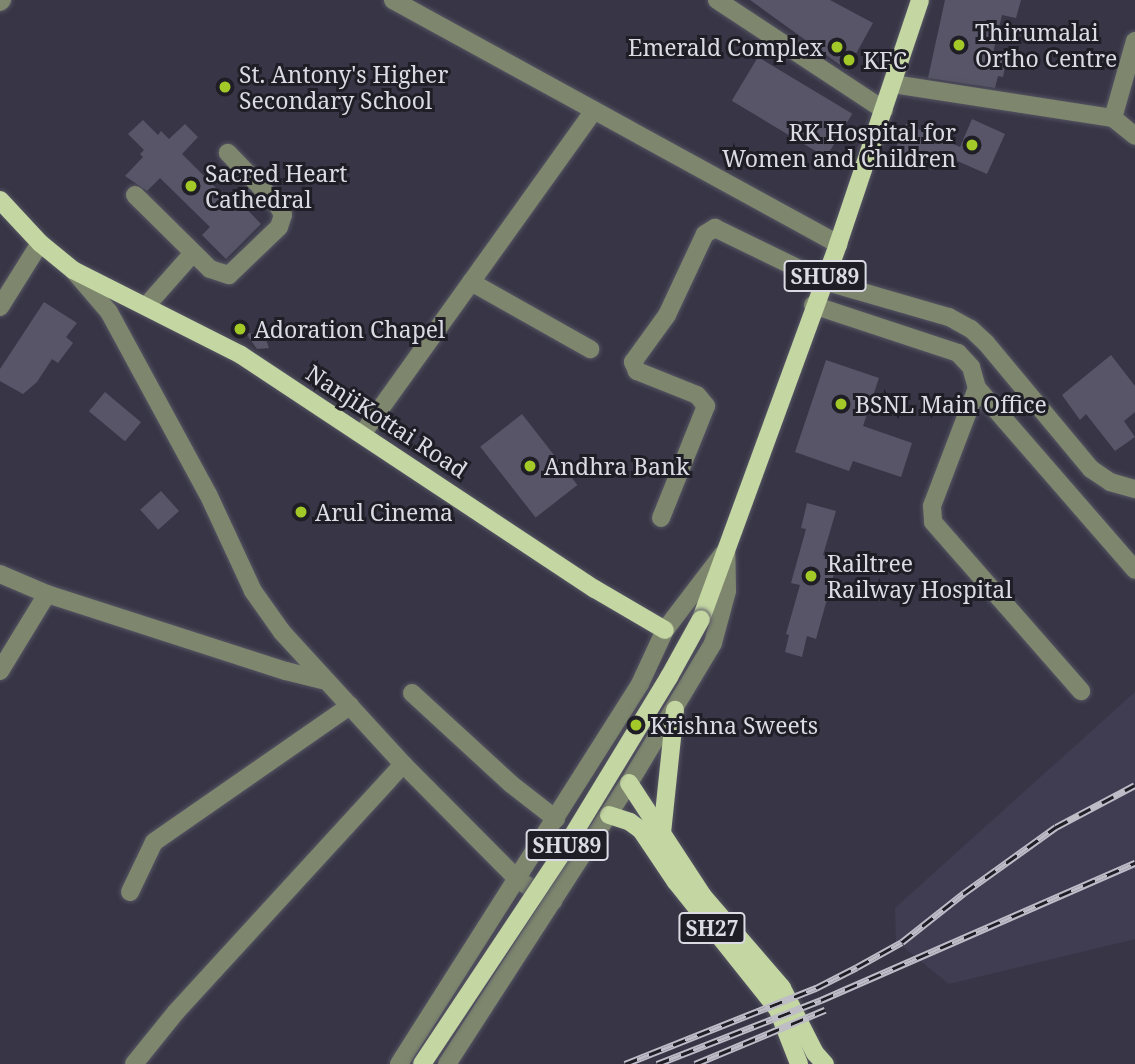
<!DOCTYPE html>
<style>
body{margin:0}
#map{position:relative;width:1135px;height:1064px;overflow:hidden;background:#383646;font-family:"Noto Serif",serif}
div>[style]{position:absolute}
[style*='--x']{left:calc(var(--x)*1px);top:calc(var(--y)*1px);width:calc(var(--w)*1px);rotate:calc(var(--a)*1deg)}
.built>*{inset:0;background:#403d53}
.building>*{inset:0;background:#575567;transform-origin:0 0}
.roads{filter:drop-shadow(0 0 2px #555463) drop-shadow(0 0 2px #555463)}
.minor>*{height:18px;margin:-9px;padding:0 9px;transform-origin:9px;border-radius:9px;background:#7e876e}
.major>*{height:18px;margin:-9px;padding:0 9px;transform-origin:9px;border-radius:9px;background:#c4d6a2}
.rail>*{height:7px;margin-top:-3.5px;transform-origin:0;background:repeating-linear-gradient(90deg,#1f1e26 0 13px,#bdbcc7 0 26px);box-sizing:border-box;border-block:2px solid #bdbcc7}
.bridges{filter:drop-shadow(0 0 2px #555463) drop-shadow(0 0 2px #555463)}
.major-bridge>*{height:18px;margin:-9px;padding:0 9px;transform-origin:9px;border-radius:9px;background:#c4d6a2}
.dots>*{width:19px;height:19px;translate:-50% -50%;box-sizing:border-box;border:4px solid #1f1e26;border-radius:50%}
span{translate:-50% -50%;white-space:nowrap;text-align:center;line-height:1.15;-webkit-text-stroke:6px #1f1e26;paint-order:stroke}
.shield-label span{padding:2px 5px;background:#1f1e26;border:2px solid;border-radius:5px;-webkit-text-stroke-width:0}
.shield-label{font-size:21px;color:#dbdbe5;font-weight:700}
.poi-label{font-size:23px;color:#dbdbe5}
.left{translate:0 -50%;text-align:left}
.right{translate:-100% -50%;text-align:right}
.street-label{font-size:23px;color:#dbdbe5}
</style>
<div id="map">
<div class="built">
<div style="clip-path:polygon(1135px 692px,1135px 939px,949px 984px,896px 941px,895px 908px)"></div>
</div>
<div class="building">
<div style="clip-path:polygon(750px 0,830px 0,873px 23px,847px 70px)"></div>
<div style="clip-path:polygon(945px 0,1021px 0,1016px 18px,1002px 15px,993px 53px,1007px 56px,1003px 77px,998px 76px,995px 88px,928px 78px)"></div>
<div style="left:758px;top:57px;width:110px;height:51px;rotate:31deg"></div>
<div style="clip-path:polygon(972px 119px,1005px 134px,987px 174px,939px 153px,938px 156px,921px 151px,911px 170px,890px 161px,906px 124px,960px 147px)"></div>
<div style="clip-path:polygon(143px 120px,158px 135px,161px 131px,169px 139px,185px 124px,198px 137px,182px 154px,233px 205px,238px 200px,261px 224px,226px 259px,202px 235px,210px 227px,160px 178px,147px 191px,125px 176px,143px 157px,140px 154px,144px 150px,128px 134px)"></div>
<div style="clip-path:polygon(44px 302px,77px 323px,66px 337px,73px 343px,58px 363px,52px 359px,37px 382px,23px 394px,0 381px,0 369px)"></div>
<div style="clip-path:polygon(245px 332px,265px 337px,269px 348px,257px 349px)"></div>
<div style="clip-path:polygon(1111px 355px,1135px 386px,1135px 412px,1124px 421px,1135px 437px,1115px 451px,1086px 414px,1080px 420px,1062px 395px)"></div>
<div style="clip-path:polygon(826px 360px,879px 378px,863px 426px,912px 443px,901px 477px,853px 461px,849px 471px,795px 452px)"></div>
<div style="left:105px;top:392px;width:47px;height:25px;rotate:40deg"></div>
<div style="left:522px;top:414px;width:90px;height:53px;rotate:52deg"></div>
<div style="left:161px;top:491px;width:27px;height:28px;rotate:48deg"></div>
<div style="clip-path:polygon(807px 503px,836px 511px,823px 555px,838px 559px,816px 639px,807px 636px,802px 657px,785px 652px,789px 635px,786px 634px,800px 585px,791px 583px,806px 529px,801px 528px)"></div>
</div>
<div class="roads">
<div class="minor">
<div style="--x:393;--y:0;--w:508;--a:28.74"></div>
<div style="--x:717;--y:0;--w:200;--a:33.4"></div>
<div style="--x:0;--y:2;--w:3;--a:-45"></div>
<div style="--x:893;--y:84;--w:223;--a:8.8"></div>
<div style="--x:1113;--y:118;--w:28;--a:39"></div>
<div style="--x:1113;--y:118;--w:80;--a:-74.1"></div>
<div style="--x:135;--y:195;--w:105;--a:44.6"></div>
<div style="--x:210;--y:269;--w:20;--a:18"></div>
<div style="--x:229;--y:275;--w:69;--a:-43.8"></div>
<div style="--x:279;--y:227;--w:13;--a:-72"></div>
<div style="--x:283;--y:215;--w:13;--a:-119"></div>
<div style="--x:277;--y:204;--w:71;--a:-133.9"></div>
<div style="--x:73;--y:270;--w:55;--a:49.4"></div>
<div style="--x:109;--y:312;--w:207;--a:61.5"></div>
<div style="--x:208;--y:494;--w:107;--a:65.1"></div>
<div style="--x:253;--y:591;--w:50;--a:54.7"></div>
<div style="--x:282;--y:632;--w:179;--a:47.5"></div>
<div style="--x:403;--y:764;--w:163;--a:45.2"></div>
<div style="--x:518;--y:880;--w:41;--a:31"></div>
<div style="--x:471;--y:282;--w:137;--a:29.4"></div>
<div style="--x:147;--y:305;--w:69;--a:-48.5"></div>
<div style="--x:813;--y:305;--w:153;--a:18.3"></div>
<div style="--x:958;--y:353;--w:19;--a:47"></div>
<div style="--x:971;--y:367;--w:22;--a:74"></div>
<div style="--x:977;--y:388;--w:241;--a:49"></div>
<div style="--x:0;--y:307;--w:75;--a:-58"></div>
<div style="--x:977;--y:388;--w:126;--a:110.9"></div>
<div style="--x:932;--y:506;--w:16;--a:86"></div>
<div style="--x:933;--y:522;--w:225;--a:48.8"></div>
<div style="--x:363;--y:433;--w:397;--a:-54.4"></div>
<div style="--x:661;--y:518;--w:121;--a:-68.1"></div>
<div style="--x:706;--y:406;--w:14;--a:-129"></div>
<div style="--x:697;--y:395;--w:65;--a:-158.2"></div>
<div style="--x:637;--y:371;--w:10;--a:-114"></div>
<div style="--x:633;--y:362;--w:58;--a:-54.1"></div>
<div style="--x:667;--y:315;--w:89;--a:-64.9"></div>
<div style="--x:705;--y:234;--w:12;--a:-31"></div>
<div style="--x:715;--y:228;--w:121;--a:25.9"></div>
<div style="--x:824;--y:281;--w:130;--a:16.1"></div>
<div style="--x:949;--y:317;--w:25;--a:29"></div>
<div style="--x:971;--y:329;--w:21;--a:43"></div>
<div style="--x:986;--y:343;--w:164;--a:50.2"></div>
<div style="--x:1091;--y:469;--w:23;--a:34"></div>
<div style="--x:1110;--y:482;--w:26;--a:16"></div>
<div style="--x:0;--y:574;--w:51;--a:23.1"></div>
<div style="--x:47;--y:594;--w:251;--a:17.9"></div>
<div style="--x:286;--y:671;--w:37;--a:14"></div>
<div style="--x:0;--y:671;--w:90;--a:-58.6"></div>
<div style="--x:412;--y:693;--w:134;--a:42.6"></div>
<div style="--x:511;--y:784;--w:57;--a:37.9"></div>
<div style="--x:130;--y:892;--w:55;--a:-64.4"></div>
<div style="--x:154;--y:842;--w:239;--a:-34.8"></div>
<div style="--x:134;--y:1064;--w:67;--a:-51.1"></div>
<div style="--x:176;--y:1012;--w:336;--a:-47.5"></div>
<div style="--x:399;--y:1064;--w:450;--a:-57.6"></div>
<div style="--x:640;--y:684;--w:60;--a:-65.2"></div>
<div style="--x:665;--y:630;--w:96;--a:-52.7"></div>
<div style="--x:447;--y:1064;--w:335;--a:-57.1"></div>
<div style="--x:629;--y:783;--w:163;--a:-59"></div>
<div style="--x:713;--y:643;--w:54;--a:-74.9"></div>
<div style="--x:727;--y:591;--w:39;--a:-91"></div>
</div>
<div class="major">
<div style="--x:0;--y:200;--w:59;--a:47.1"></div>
<div style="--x:40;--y:243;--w:43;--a:39.3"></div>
<div style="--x:73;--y:270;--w:188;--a:26.8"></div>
<div style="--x:241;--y:355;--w:424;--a:33.5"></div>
<div style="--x:595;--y:589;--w:81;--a:30.4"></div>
<div style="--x:701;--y:619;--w:399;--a:-69.9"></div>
<div style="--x:838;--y:244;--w:257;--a:-71.4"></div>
<div style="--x:629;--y:783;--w:135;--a:56.8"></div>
<div style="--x:703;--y:896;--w:121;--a:49.3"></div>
<div style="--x:782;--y:988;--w:73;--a:63.1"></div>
<div style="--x:815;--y:1053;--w:15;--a:48"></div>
<div style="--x:609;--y:815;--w:22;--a:18"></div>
<div style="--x:630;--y:822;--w:14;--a:36"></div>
<div style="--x:641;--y:830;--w:63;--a:56.1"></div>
<div style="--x:676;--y:882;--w:164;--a:51.4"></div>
<div style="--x:778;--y:1010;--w:58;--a:68.7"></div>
<div style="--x:662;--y:833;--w:124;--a:-84"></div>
</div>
</div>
<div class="rail">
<div style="--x:625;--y:1064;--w:206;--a:-21.7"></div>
<div style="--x:816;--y:988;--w:46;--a:-27.1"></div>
<div style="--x:857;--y:967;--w:51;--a:-29.1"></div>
<div style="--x:902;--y:942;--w:79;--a:-38.3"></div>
<div style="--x:964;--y:893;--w:113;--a:-35.7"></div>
<div style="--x:1056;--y:827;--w:89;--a:-28"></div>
<div style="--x:657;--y:1064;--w:176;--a:-21.3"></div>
<div style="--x:821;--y:1000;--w:343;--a:-23.6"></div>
<div style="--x:695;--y:1064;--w:141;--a:-22.6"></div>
</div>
<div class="bridges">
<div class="major-bridge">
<div style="--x:422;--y:1064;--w:253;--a:-56.4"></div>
<div style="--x:562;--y:853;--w:206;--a:-58.7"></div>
<div style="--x:669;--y:677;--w:66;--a:-61.1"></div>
</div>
</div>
<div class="dots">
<div style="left:959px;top:45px;background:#a2c928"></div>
<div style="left:837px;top:47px;background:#a2c928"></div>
<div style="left:849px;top:60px;background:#a2c928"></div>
<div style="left:225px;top:87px;background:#a2c928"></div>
<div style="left:972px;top:145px;background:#a2c928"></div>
<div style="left:191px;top:186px;background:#a2c928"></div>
<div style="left:240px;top:329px;background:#a2c928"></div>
<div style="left:841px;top:404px;background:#a2c928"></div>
<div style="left:530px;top:466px;background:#a2c928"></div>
<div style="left:301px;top:512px;background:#a2c928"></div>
<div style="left:811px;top:576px;background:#a2c928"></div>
<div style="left:636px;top:725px;background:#a2c928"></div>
</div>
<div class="shield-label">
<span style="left:825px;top:276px">SHU89</span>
<span style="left:567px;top:845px">SHU89</span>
<span style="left:712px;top:928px">SH27</span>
</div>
<div class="poi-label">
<span class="left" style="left:975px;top:45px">Thirumalai<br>Ortho Centre</span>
<span class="right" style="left:823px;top:47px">Emerald Complex</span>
<span class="left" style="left:863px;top:60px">KFC</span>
<span class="left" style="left:239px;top:87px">St. Antony's Higher<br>Secondary School</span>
<span class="right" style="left:956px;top:145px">RK Hospital for<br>Women and Children</span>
<span class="left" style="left:205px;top:186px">Sacred Heart<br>Cathedral</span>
<span class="left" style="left:254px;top:329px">Adoration Chapel</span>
<span class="left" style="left:855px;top:404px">BSNL Main Office</span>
<span class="left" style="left:544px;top:466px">Andhra Bank</span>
<span class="left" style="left:315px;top:512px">Arul Cinema</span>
<span class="left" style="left:827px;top:576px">Railtree<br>Railway Hospital</span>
<span class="left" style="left:650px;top:725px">Krishna Sweets</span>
</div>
<div class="street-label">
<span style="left:387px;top:421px;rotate:33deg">NanjiKottai Road</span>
</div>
</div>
